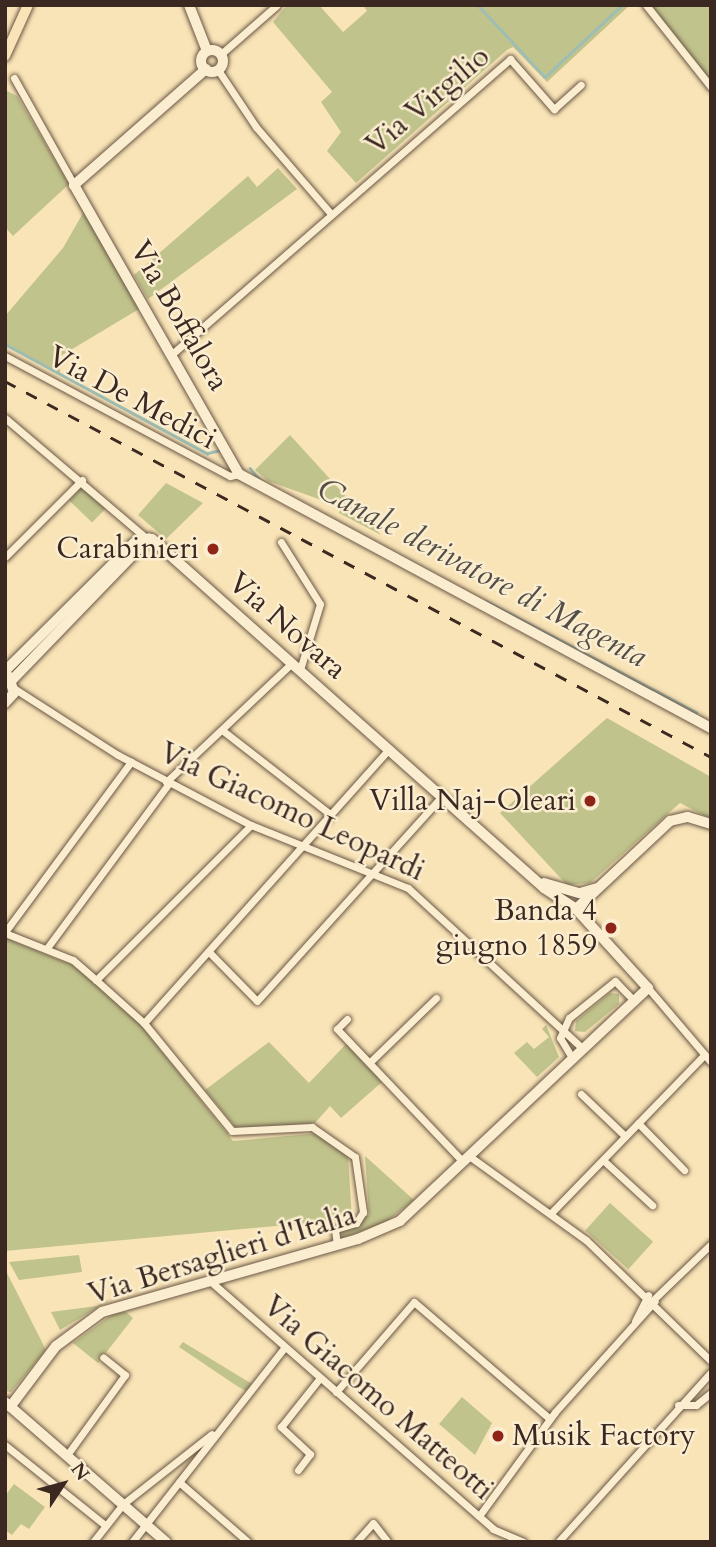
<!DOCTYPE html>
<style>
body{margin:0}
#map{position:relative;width:716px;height:1547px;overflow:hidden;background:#f9e4b7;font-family:Cardo,serif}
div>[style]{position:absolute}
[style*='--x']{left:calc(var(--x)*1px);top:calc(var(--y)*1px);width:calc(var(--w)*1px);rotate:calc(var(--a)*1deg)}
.green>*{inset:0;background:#c1c38c;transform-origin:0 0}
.stream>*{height:2.5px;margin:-1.25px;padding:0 1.25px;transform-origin:1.25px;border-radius:1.25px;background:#9ebeb3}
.roads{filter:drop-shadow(0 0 2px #6a5746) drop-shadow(0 0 2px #6a5746)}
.street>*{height:7px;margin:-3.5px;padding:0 3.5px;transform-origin:3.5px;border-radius:3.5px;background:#fbedd0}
.secondary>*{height:10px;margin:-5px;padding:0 5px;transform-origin:5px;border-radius:5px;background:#fbedd0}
.secondary>.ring{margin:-5px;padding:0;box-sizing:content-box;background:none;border:10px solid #fbedd0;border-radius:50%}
.primary>*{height:10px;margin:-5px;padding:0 5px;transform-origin:5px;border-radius:5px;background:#f9e4b7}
.rail>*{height:2.5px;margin-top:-1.25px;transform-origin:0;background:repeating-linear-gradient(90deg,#3a2821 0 12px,transparent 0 24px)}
.dots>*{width:19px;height:19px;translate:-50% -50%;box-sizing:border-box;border:4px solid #fbedd0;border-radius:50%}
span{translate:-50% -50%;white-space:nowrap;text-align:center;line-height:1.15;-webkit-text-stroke:5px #fbedd0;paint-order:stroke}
.street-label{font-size:30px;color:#3a2821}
.poi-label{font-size:30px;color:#3a2821}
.right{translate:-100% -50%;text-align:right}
.left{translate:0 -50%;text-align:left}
.water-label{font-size:32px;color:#534e46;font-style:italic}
.frame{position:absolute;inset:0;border:7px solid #3a2821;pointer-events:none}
.north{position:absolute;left:28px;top:1449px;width:70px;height:70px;-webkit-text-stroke:5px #fbedd0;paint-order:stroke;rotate:54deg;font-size:19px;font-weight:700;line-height:28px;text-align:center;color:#3a2821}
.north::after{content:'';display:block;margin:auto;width:24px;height:32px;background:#3a2821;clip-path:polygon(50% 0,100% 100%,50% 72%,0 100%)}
</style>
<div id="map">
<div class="green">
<div style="clip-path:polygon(287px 5px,319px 5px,343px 32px,367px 11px,363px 5px,630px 5px,547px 82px,513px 47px,507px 50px,356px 183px,327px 151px,341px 132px,321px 102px,332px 92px,273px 22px)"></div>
<div style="clip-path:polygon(651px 5px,711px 5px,710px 82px)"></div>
<div style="clip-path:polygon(5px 90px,17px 96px,138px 301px,139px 309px,59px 357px,60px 373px,5px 344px,5px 316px,63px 248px,83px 213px,68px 185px,13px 236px,5px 227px)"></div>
<div style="clip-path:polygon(278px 168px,297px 189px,148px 299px,134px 275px,248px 176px,257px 187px)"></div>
<div style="clip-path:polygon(290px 435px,381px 535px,339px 513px,341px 507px,268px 481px,255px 470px)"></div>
<div style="clip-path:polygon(166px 483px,203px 503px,166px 539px,138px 515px)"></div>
<div style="left:83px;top:486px;width:32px;height:20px;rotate:44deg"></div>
<div style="clip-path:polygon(607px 718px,711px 777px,711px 819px,680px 803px,590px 883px,567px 885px,500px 813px)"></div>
<div style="clip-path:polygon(5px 938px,75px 966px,139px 1023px,233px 1141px,320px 1133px,348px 1156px,352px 1219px,5px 1251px)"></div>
<div style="clip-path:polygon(610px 993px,619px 994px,619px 1004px,585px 1032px,575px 1031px,576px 1021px)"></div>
<div style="clip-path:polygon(546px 1025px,559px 1057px,537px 1077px,514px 1053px,527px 1042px,534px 1049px,549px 1037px,542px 1029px)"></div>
<div style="clip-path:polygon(269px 1042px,309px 1083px,346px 1044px,382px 1082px,341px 1118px,330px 1106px,315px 1123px,238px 1130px,205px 1090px)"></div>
<div style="clip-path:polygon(365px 1156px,414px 1200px,386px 1222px,343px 1238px,342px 1229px,369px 1215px)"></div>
<div style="left:610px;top:1203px;width:58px;height:37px;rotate:42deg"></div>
<div style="clip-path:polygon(79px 1255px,82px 1272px,19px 1280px,9px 1262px)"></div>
<div style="clip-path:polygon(5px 1269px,46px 1350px,11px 1392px,5px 1391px)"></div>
<div style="clip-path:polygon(110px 1300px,60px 1330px,51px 1312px,97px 1306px)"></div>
<div style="clip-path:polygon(126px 1312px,133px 1318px,98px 1363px,73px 1343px,114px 1313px)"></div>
<div style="clip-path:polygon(183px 1342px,252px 1384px,246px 1391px,237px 1386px,179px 1347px)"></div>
<div style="clip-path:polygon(462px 1397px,492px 1423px,475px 1455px,439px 1424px)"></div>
<div style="clip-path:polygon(14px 1484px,45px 1507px,29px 1529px,21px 1524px,12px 1535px,5px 1530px,5px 1496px)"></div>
</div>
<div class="stream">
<div style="--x:413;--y:5;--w:8;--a:0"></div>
<div style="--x:478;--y:5;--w:98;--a:47.1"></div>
<div style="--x:545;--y:77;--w:105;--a:-43.1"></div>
<div style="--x:5;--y:344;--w:230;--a:28.4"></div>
<div style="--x:207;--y:453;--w:14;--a:-12"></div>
<div style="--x:250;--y:468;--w:17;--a:50"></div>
<div style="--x:486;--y:601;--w:238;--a:27.9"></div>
</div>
<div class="roads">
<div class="street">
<div style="--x:646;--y:5;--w:105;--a:51.6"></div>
<div style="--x:221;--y:54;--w:74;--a:-41.2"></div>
<div style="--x:218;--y:70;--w:69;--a:56.3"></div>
<div style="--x:256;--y:127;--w:115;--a:49.2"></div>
<div style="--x:14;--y:78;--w:123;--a:60.7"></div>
<div style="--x:172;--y:354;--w:449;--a:-41.1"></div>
<div style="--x:510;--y:59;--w:67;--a:48.7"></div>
<div style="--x:554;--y:109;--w:36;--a:-42"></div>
<div style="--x:5;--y:356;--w:255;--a:28.1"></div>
<div style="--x:230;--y:476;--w:9;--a:-13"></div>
<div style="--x:5;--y:418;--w:184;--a:40.4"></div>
<div style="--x:281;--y:542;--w:73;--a:57.8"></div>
<div style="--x:320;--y:604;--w:69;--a:106.9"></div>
<div style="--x:5;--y:557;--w:109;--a:-45"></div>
<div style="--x:15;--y:689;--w:122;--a:32.7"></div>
<div style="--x:118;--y:755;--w:150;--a:27.8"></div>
<div style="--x:251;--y:825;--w:169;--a:21.9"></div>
<div style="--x:408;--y:888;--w:235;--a:42.6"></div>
<div style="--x:222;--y:730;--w:138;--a:37.9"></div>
<div style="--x:166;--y:782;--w:173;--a:-43.4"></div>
<div style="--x:5;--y:932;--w:212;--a:-53.5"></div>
<div style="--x:5;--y:933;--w:73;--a:21.7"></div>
<div style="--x:73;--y:960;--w:30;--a:41"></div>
<div style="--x:96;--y:980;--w:64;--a:41.9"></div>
<div style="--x:144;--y:1023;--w:139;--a:50.8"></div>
<div style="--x:232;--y:1131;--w:80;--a:-2.9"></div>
<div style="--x:312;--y:1127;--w:52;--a:34.9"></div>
<div style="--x:355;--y:1157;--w:56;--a:81.7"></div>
<div style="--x:363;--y:1212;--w:13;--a:122"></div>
<div style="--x:356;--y:1223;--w:22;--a:164"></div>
<div style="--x:335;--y:1229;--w:16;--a:83"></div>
<div style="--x:47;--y:948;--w:205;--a:-53.5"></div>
<div style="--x:210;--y:953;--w:67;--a:45.6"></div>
<div style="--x:257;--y:1001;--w:276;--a:-47.9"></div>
<div style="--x:96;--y:980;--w:219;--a:-45"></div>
<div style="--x:648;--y:988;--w:97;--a:49.6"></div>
<div style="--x:347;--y:1019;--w:14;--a:135"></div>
<div style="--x:337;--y:1029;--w:183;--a:46.5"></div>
<div style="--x:144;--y:1023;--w:368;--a:-48.2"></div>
<div style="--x:571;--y:1056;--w:21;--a:-121"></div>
<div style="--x:560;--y:1038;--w:22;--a:-66"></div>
<div style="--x:569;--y:1018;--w:59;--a:-38.8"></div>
<div style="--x:615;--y:981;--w:28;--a:46"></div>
<div style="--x:370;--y:1062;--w:92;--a:-44.1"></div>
<div style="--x:581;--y:1094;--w:61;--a:43.7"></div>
<div style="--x:638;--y:1123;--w:66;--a:45.6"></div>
<div style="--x:469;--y:1156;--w:144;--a:35.7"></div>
<div style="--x:586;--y:1240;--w:174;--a:44.1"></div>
<div style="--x:603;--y:1160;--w:67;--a:42.6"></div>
<div style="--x:552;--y:1212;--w:219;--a:-45.9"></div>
<div style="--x:209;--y:1280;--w:378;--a:41.2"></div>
<div style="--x:493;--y:1529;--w:33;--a:23"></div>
<div style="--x:653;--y:1300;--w:81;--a:-44"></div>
<div style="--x:635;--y:1321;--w:29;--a:-63"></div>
<div style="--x:336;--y:1392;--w:119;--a:-49.1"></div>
<div style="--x:414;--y:1302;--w:179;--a:40.7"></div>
<div style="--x:678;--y:1405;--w:18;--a:0"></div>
<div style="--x:696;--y:1405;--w:19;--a:-39"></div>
<div style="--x:5;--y:1445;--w:128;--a:38.7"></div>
<div style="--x:67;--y:1455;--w:99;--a:-54.1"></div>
<div style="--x:125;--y:1375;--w:28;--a:-141"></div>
<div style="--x:298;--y:1470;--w:20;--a:-53"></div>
<div style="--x:310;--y:1454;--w:40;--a:-137"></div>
<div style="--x:281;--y:1427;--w:63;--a:-51.5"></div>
<div style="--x:179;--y:1482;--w:91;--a:41"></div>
<div style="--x:479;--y:1516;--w:129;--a:-53.8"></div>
<div style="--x:555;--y:1412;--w:149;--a:-48"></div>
<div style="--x:93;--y:1542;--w:48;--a:-51.7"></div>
<div style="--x:123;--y:1504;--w:113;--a:-38.2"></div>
<div style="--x:132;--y:1542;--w:246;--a:-51.9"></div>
<div style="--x:356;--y:1542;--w:25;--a:-48"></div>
<div style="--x:373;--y:1523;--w:24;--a:52"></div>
<div style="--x:558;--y:1542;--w:229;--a:-48"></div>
</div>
<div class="secondary">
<div style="--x:189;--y:5;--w:49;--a:68.6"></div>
<div class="ring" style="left:201px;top:50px;width:12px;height:12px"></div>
<div style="--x:206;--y:69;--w:176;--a:138.7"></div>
<div style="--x:74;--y:185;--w:333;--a:60.3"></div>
<div style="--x:239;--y:474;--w:536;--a:28.29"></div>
<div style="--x:5;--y:671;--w:182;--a:-44.8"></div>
<div style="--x:134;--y:543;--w:18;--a:-13"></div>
<div style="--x:152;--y:539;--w:525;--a:41.68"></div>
<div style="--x:544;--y:888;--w:38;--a:33"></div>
<div style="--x:576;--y:909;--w:107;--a:47.7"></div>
<div style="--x:648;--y:988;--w:340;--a:136.8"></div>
<div style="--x:400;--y:1221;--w:46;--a:156.8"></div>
<div style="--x:358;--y:1239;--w:266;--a:164.1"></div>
<div style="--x:102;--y:1312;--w:57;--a:143.5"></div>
<div style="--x:56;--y:1346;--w:76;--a:127"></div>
<div style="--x:12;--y:680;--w:197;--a:-46"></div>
<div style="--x:5;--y:703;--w:13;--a:-48"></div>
<div style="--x:14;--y:693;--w:17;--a:-107"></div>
<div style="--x:544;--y:883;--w:37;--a:16"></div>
<div style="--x:580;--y:893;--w:18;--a:-16"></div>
<div style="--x:576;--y:909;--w:129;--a:-43.1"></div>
<div style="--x:670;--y:821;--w:18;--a:-13"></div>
<div style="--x:688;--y:817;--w:24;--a:17"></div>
<div style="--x:5;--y:1402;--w:213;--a:41"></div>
</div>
<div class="primary">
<div style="--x:5;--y:56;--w:56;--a:-65.7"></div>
</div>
</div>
<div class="rail">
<div style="--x:5;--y:381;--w:800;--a:28.04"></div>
</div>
<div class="dots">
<div style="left:213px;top:549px;background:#8f2418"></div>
<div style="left:590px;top:801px;background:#8f2418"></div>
<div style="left:611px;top:928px;background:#8f2418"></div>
<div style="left:498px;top:1436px;background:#8f2418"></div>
</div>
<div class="street-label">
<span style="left:428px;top:101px;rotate:-40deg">Via Virgilio</span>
<span style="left:179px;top:316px;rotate:60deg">Via Boffalora</span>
<span style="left:132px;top:398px;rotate:28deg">Via De Medici</span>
<span style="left:287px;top:626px;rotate:41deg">Via Novara</span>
<span style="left:292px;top:812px;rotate:25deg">Via Giacomo Leopardi</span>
<span style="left:222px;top:1255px;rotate:-17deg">Via Bersaglieri d'Italia</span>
<span style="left:378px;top:1398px;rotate:41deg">Via Giacomo Matteotti</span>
</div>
<div class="poi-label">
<span class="right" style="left:199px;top:549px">Carabinieri</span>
<span class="right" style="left:576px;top:801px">Villa Naj-Oleari</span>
<span class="right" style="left:597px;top:928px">Banda 4<br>giugno 1859</span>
<span class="left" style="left:512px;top:1436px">Musik Factory</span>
</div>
<div class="water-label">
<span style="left:482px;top:573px;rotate:28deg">Canale derivatore di Magenta</span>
</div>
<div class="frame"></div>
<div class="north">N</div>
</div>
